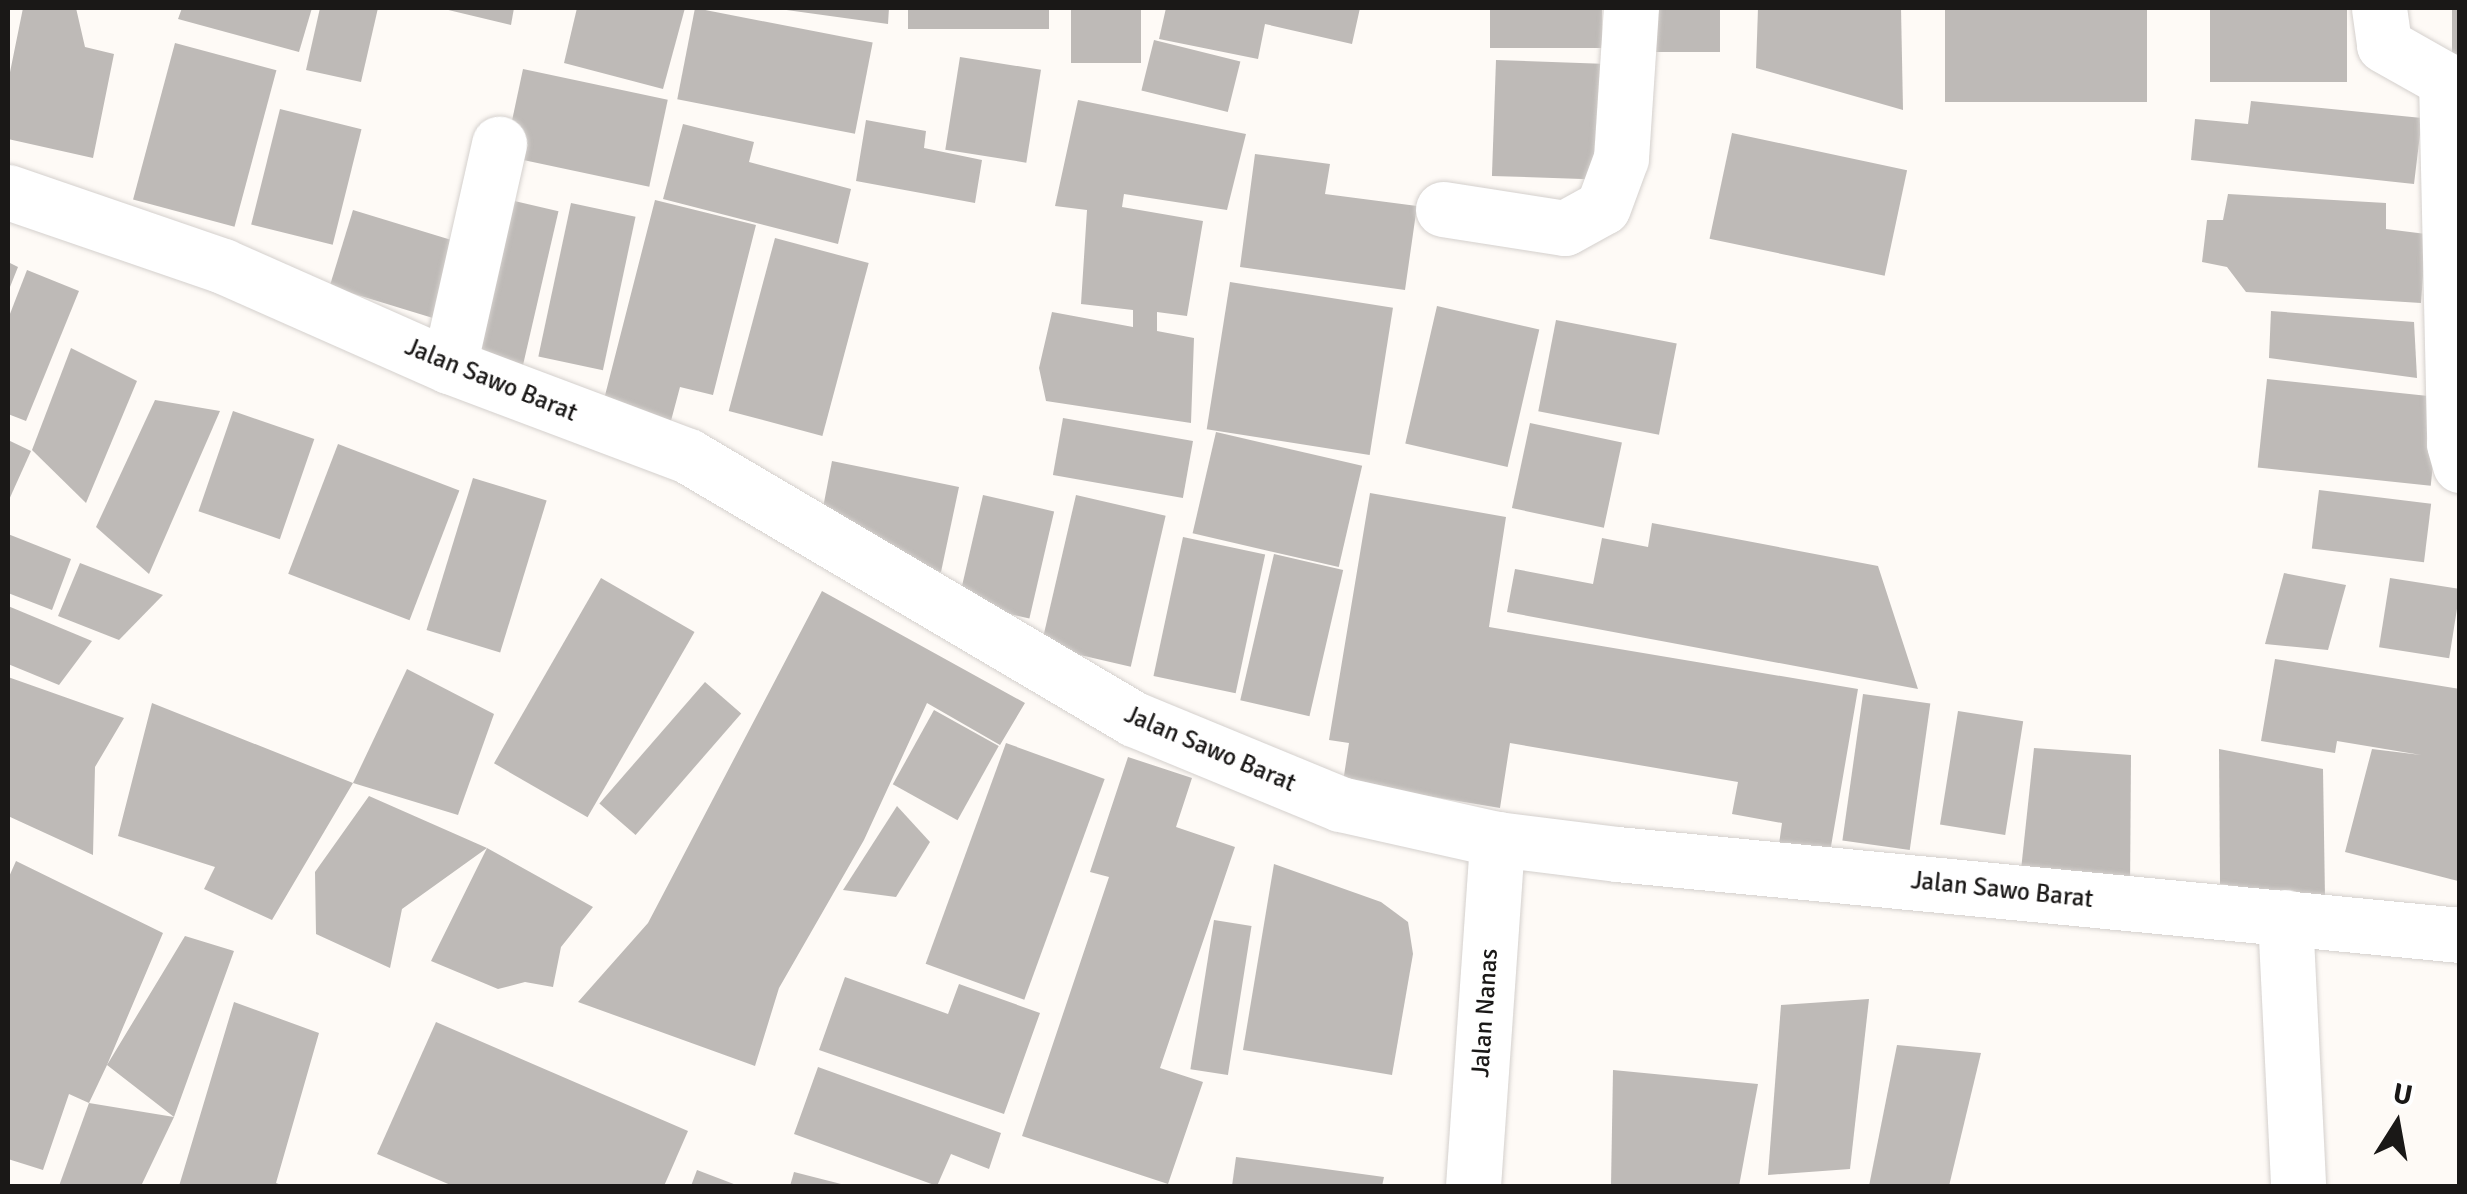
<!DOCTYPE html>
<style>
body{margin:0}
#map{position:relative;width:2467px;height:1194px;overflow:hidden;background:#fefaf6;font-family:Signika,sans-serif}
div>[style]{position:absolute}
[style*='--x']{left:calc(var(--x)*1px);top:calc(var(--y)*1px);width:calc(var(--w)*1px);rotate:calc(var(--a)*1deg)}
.building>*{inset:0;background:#bebab7;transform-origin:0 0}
.roads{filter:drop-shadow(0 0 2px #d4d0cd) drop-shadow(0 0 2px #d4d0cd)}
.minor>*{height:55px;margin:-27.5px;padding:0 27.5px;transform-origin:27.5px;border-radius:27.5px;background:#fff}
span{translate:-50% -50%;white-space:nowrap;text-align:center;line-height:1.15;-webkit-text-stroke:8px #fff;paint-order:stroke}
.street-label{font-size:25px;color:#1a1817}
.frame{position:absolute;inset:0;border:10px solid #1a1817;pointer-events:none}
.north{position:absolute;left:2347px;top:1074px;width:100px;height:100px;-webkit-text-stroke:8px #fff;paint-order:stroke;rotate:11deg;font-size:28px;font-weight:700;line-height:40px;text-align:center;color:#1a1817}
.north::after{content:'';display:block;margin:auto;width:35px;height:45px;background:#1a1817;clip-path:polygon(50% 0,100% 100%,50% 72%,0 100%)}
</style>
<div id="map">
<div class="building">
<div style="clip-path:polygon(23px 8px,76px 8px,85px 47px,114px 54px,93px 158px,8px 139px,8px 82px)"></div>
<div style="clip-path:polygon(182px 8px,312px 8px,299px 52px,178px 19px)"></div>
<div style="clip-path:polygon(320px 8px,378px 8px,361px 82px,306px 70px)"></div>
<div style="clip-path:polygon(440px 8px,514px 8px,511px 25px)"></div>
<div style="clip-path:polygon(577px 8px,685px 8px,663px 89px,564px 63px)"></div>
<div style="left:695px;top:8px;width:181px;height:93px;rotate:11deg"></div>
<div style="clip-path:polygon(772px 8px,889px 8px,888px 24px)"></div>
<div style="left:908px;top:8px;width:141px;height:21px"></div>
<div style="left:1071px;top:8px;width:70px;height:55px"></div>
<div style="clip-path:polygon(1166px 8px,1360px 8px,1352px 44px,1265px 24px,1258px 59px,1159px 39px)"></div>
<div style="left:1490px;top:8px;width:112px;height:40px"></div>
<div style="left:1649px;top:8px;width:71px;height:44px"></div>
<div style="clip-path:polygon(1758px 8px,1901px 8px,1903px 110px,1756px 68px)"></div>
<div style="left:1945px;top:8px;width:202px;height:94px"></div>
<div style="left:2210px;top:8px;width:137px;height:74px"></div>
<div style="left:2452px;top:8px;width:8px;height:77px"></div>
<div style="left:1154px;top:40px;width:89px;height:52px;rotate:14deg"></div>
<div style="left:175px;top:43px;width:105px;height:162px;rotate:15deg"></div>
<div style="left:960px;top:57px;width:82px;height:94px;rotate:9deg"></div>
<div style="left:1496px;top:60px;width:105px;height:116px;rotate:2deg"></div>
<div style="left:523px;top:69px;width:148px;height:89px;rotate:12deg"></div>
<div style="clip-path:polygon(1078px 100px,1246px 134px,1227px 210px,1124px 194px,1122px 207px,1203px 221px,1187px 316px,1157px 312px,1157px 331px,1194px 338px,1191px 423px,1046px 401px,1039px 368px,1052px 312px,1133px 327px,1133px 310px,1081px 304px,1087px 210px,1055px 206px)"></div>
<div style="clip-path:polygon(2251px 101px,2422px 118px,2414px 184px,2191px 160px,2195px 119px,2248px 124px)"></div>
<div style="left:280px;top:109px;width:84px;height:119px;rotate:14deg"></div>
<div style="clip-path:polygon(866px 120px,926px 131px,924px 148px,982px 160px,975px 203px,856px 181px)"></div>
<div style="clip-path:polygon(683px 124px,754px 142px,749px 162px,851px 189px,838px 244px,663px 199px)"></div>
<div style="left:1732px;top:133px;width:179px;height:108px;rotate:12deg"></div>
<div style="clip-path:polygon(1255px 154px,1330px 164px,1325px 194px,1417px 206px,1405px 290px,1240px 267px)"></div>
<div style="clip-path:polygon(2228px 194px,2386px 203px,2386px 229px,2426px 234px,2421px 303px,2246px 292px,2227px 267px,2202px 262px,2207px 220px,2223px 220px)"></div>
<div style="left:501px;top:198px;width:59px;height:159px;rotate:13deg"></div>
<div style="clip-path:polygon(655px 200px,756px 225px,713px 395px,680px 387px,668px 432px,600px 415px)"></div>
<div style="left:571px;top:203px;width:66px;height:157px;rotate:12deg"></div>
<div style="left:353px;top:210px;width:108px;height:80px;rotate:17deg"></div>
<div style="left:775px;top:238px;width:97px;height:179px;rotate:15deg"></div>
<div style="clip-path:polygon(8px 262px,18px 267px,8px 292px)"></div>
<div style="clip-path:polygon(27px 270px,79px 291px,26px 421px,8px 414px,8px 319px)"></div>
<div style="left:1230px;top:282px;width:165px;height:149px;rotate:9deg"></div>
<div style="left:1437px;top:306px;width:105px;height:141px;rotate:13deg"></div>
<div style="clip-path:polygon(2271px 311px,2414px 322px,2417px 378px,2269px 358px)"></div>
<div style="left:1556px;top:320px;width:123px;height:93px;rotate:11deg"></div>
<div style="clip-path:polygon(71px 348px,137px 381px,86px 503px,32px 450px)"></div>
<div style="left:2267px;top:379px;width:174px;height:89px;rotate:6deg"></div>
<div style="clip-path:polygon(155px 400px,220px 411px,149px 574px,96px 527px)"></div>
<div style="left:233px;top:411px;width:86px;height:106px;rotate:19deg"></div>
<div style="left:1063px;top:418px;width:132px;height:58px;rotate:10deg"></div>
<div style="left:1530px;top:423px;width:94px;height:87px;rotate:12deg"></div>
<div style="left:1216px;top:432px;width:150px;height:104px;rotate:13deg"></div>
<div style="clip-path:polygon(8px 440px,31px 451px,8px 502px)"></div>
<div style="left:338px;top:444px;width:130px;height:139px;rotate:21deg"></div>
<div style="clip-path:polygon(832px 461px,959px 487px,941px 572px,894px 562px,822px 513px)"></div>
<div style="left:473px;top:478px;width:77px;height:159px;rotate:17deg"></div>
<div style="left:2319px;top:490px;width:113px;height:59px;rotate:7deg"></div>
<div style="clip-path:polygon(1370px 493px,1506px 517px,1489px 627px,1858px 689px,1829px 858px,1778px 851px,1782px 823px,1732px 814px,1738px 782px,1510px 743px,1500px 808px,1343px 782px,1349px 743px,1329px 740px)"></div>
<div style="left:983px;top:495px;width:73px;height:110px;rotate:13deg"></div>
<div style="left:1076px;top:495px;width:92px;height:155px;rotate:13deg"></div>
<div style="clip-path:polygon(1652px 523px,1878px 566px,1918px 689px,1507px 612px,1515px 569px,1593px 584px,1602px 538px,1648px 547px)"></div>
<div style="clip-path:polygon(8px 534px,71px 559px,52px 610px,8px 593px)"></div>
<div style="left:1183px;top:537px;width:84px;height:142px;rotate:12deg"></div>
<div style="left:1274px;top:554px;width:71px;height:150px;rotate:13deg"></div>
<div style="clip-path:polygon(80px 563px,163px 595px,119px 640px,58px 616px)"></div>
<div style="clip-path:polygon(2284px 573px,2346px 585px,2328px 650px,2265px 644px)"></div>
<div style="left:601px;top:578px;width:108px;height:214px;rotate:30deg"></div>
<div style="left:2390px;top:578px;width:71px;height:70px;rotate:9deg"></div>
<div style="clip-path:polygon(822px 591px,1025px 703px,1000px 745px,927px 703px,864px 840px,779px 988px,755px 1066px,578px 1002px,648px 923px)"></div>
<div style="clip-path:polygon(8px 606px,92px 641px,59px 685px,8px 664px)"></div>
<div style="clip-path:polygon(2275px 659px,2460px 689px,2458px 881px,2345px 852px,2372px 749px,2421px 755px,2337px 741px,2335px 753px,2261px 741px)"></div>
<div style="clip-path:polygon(407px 669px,494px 714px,458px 815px,353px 783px)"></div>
<div style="clip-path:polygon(8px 677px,124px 718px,95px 767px,93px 855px,8px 816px)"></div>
<div style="left:705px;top:682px;width:48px;height:161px;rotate:41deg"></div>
<div style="left:1863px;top:694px;width:68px;height:148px;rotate:8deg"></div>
<div style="clip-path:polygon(152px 703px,353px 783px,272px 920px,204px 889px,215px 867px,118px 836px)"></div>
<div style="left:934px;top:710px;width:74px;height:85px;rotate:29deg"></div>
<div style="left:1958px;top:711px;width:66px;height:115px;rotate:9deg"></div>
<div style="left:1006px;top:743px;width:105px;height:235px;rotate:20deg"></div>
<div style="clip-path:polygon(2034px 748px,2131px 755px,2130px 892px,2021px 870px)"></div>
<div style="clip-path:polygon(2219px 749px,2323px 769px,2325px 899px,2220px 884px)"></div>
<div style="clip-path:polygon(1128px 757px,1192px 778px,1176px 827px,1235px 847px,1160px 1068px,1203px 1082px,1168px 1184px,1022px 1136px,1109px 877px,1090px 872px)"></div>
<div style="clip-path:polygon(369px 796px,487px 848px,402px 909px,390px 968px,316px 934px,315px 872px)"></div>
<div style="clip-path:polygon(897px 806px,930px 842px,896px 897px,843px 890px)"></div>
<div style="clip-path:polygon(487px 848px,593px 907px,561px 947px,553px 987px,525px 982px,498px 989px,431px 961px)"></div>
<div style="clip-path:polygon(16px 861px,163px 933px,107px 1065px,185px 936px,234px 951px,174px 1117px,107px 1065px,89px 1103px,69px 1094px,43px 1170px,8px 1159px,8px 879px)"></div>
<div style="clip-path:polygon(1274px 864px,1381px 902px,1408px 922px,1413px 954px,1392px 1075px,1243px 1050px)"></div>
<div style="left:1214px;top:920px;width:38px;height:151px;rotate:9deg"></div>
<div style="clip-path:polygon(845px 977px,948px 1014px,959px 984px,1040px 1013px,1004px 1114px,819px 1050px)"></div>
<div style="clip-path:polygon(1869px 999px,1850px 1169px,1768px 1175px,1781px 1005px)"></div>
<div style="clip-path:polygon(234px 1002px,319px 1033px,276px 1183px,284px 1186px,179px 1186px)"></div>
<div style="clip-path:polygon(436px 1022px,688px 1131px,664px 1186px,453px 1186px,377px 1154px)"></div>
<div style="clip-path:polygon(1897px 1045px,1981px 1053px,1949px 1186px,1869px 1186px)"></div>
<div style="clip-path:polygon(818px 1067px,1001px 1133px,989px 1169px,951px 1154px,937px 1186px,794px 1134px)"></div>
<div style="clip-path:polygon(1613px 1070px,1758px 1084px,1739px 1186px,1611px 1186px)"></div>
<div style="clip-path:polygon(89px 1103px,174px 1117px,141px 1186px,59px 1186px)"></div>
<div style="clip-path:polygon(1236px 1157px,1384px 1177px,1382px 1186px,1232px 1186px)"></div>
<div style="clip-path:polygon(697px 1170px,739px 1186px,691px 1186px)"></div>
<div style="clip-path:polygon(794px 1172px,845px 1185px,845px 1186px,790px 1186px)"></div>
</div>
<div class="roads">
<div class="minor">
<div style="--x:2379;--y:8;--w:37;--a:82"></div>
<div style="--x:2384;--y:45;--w:71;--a:29.4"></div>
<div style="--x:2446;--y:80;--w:364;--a:88.7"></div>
<div style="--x:2454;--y:444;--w:22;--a:74"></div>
<div style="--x:8;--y:192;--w:227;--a:19"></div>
<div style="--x:223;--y:266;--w:247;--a:23.9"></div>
<div style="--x:449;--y:366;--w:255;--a:20.6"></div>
<div style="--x:688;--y:456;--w:518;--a:30.53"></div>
<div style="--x:1134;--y:719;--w:223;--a:22.4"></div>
<div style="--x:1340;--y:804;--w:161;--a:12.6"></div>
<div style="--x:1497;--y:839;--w:121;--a:7.1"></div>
<div style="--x:1617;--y:854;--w:847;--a:5.49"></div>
<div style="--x:1443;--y:209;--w:123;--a:8.9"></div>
<div style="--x:1565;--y:228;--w:43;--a:-28.9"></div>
<div style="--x:1603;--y:207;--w:52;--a:-69.8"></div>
<div style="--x:1621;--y:158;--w:150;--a:-86.2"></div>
<div style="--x:449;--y:366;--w:228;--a:-77.3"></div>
<div style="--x:2285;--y:917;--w:269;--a:87.2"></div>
<div style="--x:1473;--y:1186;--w:348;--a:-86"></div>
</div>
</div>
<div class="street-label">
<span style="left:491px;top:380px;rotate:22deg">Jalan Sawo Barat</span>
<span style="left:1210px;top:749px;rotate:23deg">Jalan Sawo Barat</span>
<span style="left:2002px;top:890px;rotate:6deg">Jalan Sawo Barat</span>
<span style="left:1485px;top:1013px;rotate:-86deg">Jalan Nanas</span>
</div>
<div class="frame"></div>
<div class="north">U</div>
</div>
